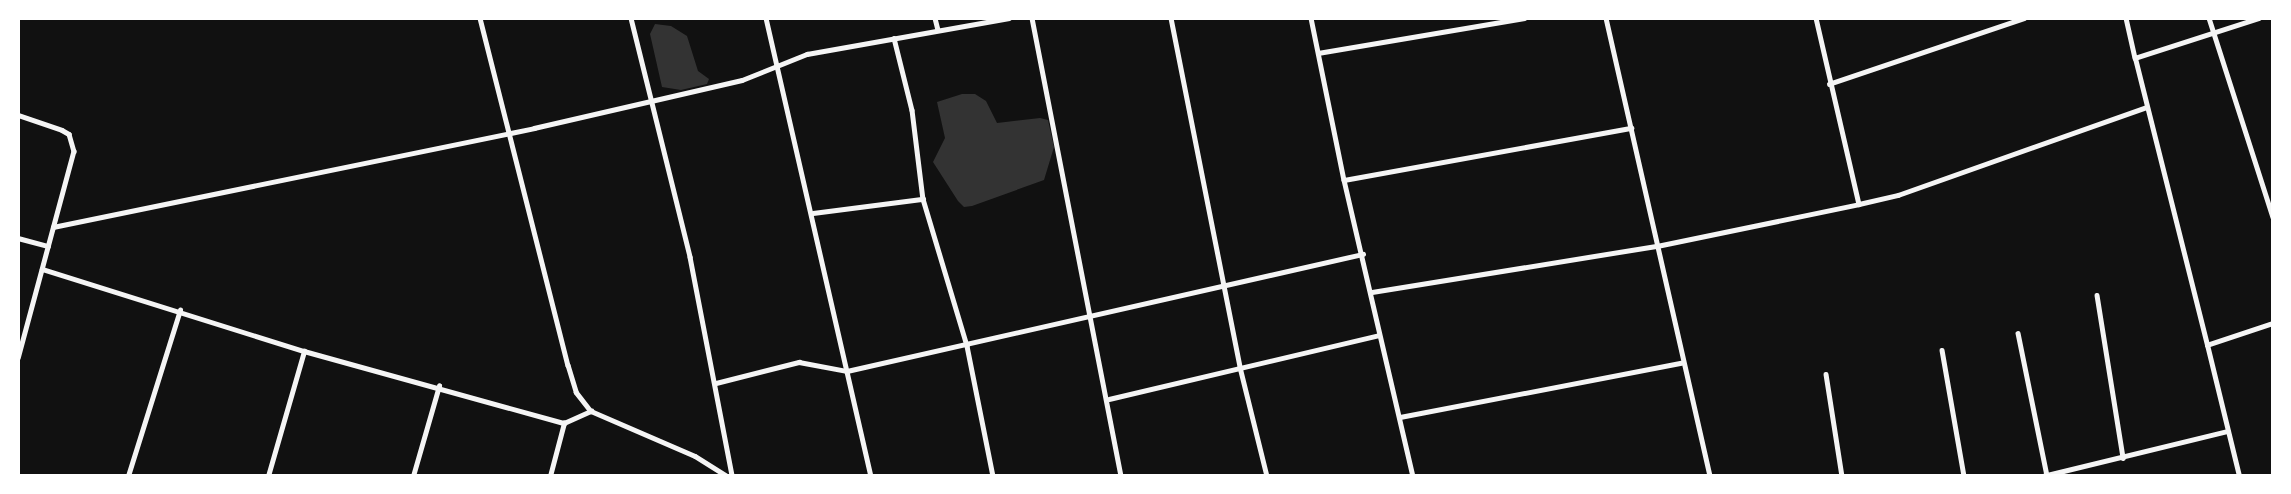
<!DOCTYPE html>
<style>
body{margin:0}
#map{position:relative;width:2291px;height:494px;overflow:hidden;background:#111;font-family:Karla,sans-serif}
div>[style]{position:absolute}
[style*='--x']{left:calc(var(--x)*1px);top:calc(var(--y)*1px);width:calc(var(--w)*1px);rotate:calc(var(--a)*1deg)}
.water>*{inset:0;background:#333}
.minor>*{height:4.5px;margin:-2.25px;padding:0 2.25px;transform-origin:2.25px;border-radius:2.25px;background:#f5f5f5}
span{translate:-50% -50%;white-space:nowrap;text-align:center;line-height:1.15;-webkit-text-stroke:6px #fff;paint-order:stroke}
.frame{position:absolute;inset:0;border:20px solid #fff;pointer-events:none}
</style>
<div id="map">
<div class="water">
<div style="clip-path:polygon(655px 24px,671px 26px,687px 36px,698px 71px,709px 79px,707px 84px,681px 90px,662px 87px,650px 34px)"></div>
<div style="clip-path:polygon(962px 94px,975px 94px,986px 101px,997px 123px,1040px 118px,1048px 120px,1054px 147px,1044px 180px,972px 206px,964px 207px,958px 201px,933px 162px,945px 138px,937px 102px)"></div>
</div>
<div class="minor">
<div style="--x:480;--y:18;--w:358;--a:75.8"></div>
<div style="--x:568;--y:365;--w:28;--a:73"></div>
<div style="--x:576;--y:392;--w:24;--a:52"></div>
<div style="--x:631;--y:18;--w:246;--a:76.1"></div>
<div style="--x:690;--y:257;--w:223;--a:79.1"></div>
<div style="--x:766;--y:18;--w:470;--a:77.1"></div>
<div style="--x:935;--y:18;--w:12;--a:76"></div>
<div style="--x:1032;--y:18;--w:467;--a:79"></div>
<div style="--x:1171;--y:18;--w:356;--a:78.8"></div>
<div style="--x:1240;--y:367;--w:112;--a:76.1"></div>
<div style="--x:1311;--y:18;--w:165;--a:78.5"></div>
<div style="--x:1344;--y:180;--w:304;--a:76.9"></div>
<div style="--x:1606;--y:18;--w:470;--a:77.2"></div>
<div style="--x:1816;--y:18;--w:191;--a:77"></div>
<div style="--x:1859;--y:204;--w:40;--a:-13"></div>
<div style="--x:1898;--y:195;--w:263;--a:-19.5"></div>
<div style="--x:2126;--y:18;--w:41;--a:77.3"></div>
<div style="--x:2209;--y:18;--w:209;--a:72.2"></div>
<div style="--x:894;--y:38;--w:74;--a:76"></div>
<div style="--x:912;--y:110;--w:90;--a:83"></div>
<div style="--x:1318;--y:53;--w:209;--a:-9.6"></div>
<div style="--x:1829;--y:84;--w:206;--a:-18.7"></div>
<div style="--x:18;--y:115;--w:46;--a:18.8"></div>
<div style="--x:62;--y:130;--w:8;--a:30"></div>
<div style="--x:69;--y:134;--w:18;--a:74"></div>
<div style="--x:74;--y:151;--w:214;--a:105.1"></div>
<div style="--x:1344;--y:180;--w:292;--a:-10.3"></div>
<div style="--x:813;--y:213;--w:111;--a:-7.3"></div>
<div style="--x:923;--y:199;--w:153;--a:73.3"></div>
<div style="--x:967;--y:346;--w:133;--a:78.7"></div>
<div style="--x:53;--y:227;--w:491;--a:-11.6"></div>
<div style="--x:534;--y:128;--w:213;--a:-13"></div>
<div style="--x:742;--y:80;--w:70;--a:-21.8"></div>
<div style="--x:807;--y:54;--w:205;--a:-10.1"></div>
<div style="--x:18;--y:238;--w:31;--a:15"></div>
<div style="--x:42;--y:269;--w:275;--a:17.4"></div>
<div style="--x:304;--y:351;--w:270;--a:15.5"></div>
<div style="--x:564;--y:423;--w:30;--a:-24"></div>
<div style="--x:591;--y:411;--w:113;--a:23.4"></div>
<div style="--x:695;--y:456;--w:38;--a:32"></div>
<div style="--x:1372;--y:292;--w:289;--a:-9.2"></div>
<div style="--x:1657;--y:246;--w:206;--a:-11.7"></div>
<div style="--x:2097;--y:295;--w:165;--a:80.9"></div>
<div style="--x:2018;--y:333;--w:145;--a:78.5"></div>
<div style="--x:2207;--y:345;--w:296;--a:-104.1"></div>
<div style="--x:2135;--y:58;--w:130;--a:-17.9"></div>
<div style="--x:1942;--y:350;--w:128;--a:80.1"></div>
<div style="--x:1826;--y:374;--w:103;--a:81.1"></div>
<div style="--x:716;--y:383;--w:86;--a:-14.2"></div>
<div style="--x:799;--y:362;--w:49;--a:10.6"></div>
<div style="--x:847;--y:371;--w:529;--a:-12.78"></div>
<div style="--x:1109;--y:399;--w:277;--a:-13.3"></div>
<div style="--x:1400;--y:417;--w:286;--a:-10.9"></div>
<div style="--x:128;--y:476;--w:174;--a:-72.6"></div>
<div style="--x:268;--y:476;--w:130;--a:-73.9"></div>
<div style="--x:413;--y:476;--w:94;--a:-73.9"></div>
<div style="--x:550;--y:476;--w:55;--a:-75.2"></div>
<div style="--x:2043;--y:476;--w:190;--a:-13.7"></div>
<div style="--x:2239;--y:476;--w:135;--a:-103.7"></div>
<div style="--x:2207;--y:345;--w:70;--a:-18.4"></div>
</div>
<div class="frame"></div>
</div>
